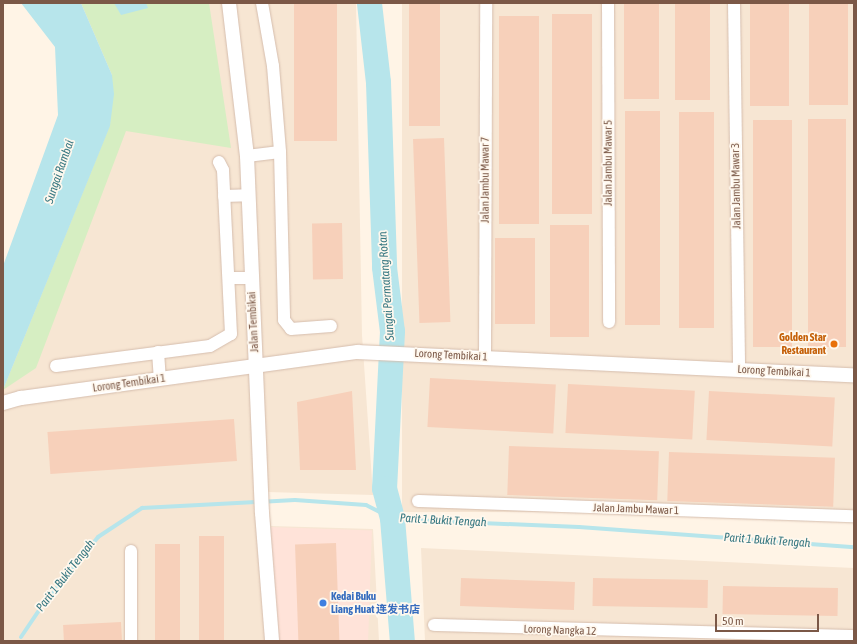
<!DOCTYPE html>
<meta charset="utf-8">
<style>
body{margin:0}
#map{position:relative;width:857px;height:644px;overflow:hidden;background:#fff4e6;font-family:"Asap Condensed","Noto Sans SC",sans-serif}
div>[style]{position:absolute}
[style*='--x']{left:calc(var(--x)*1px);top:calc(var(--y)*1px);width:calc(var(--w)*1px);rotate:calc(var(--a)*1deg)}
.residential>*{inset:0;background:#f7e6d3;transform-origin:0 0}
.commercial>*{inset:0;background:#ffe3d9;transform-origin:0 0}
.green>*{inset:0;background:#d6eec2}
.water>*{inset:0;background:#b7e5eb}
.stream>*{height:4px;margin:-2px;padding:0 2px;transform-origin:2px;border-radius:2px;background:#b7e5eb}
.river>*{height:25px;margin:-12.5px;padding:0 12.5px;transform-origin:12.5px;border-radius:12.5px;background:#b7e5eb}
.building>*{inset:0;background:#f7d0ba;transform-origin:0 0}
.roads{filter:drop-shadow(0 0 1px #d5bdad) drop-shadow(0 0 1px #d5bdad)}
.minor>*{height:12px;margin:-6px;padding:0 6px;transform-origin:6px;border-radius:6px;background:#fff}
.tertiary>*{height:14px;margin:-7px;padding:0 7px;transform-origin:7px;border-radius:7px;background:#fff}
.dots>*{width:11px;height:11px;translate:-50% -50%;box-sizing:border-box;border:2px solid #fff8ee;border-radius:50%}
span{translate:-50% -50%;white-space:nowrap;text-align:center;line-height:1.15;-webkit-text-stroke:3.5px #fff8ee;paint-order:stroke}
.street-label{font-size:11px;color:#7b5847}
.food-label{font-size:11px;color:#c56008;font-weight:700}
.right{translate:-100% -50%;text-align:right}
.shop-label{font-size:11px;color:#366cbe;font-weight:700}
.left{translate:0 -50%;text-align:left}
.water-label{font-size:12px;color:#387882;font-style:italic}
.frame{position:absolute;inset:0;border:4px solid #7b5847;pointer-events:none}
.scale{position:absolute;left:715px;top:614px;width:104px;height:18px;box-sizing:border-box;border:2px solid #7b5847;border-top:0;padding-left:5px;font-size:12px;line-height:14px;white-space:nowrap;color:#7b5847;-webkit-text-stroke:3px #fff8ee;paint-order:stroke}
</style>
<div id="map">
<div class="residential">
<div style="clip-path:polygon(81px 3px,356px 3px,362px 335px,373px 495px,267px 492px,271px 526px,373px 529px,379px 641px,3px 641px,3px 390px,112px 75px)"></div>
<div style="left:402px;top:3px;width:452px;height:509px"></div>
<div style="clip-path:polygon(421px 548px,854px 568px,854px 641px,425px 641px)"></div>
</div>
<div class="commercial">
<div style="left:271px;top:527px;width:101px;height:114px;rotate:2deg"></div>
</div>
<div class="green">
<div style="clip-path:polygon(81px 3px,209px 3px,231px 148px,126px 131px,36px 368px,3px 390px,110px 125px,112px 75px)"></div>
</div>
<div class="water">
<div style="clip-path:polygon(21px 3px,81px 3px,112px 75px,114px 94px,110px 126px,3px 390px,3px 266px,58px 115px,55px 47px)"></div>
<div style="clip-path:polygon(114px 3px,146px 3px,148px 8px,121px 15px)"></div>
</div>
<div class="stream">
<div style="--x:21;--y:637;--w:36;--a:-56"></div>
<div style="--x:41;--y:607;--w:90;--a:-50.8"></div>
<div style="--x:98;--y:537;--w:53;--a:-33.4"></div>
<div style="--x:142;--y:508;--w:153;--a:-3"></div>
<div style="--x:295;--y:500;--w:71;--a:4"></div>
<div style="--x:366;--y:505;--w:29;--a:27"></div>
<div style="--x:392;--y:518;--w:19;--a:6"></div>
<div style="--x:411;--y:520;--w:168;--a:2.4"></div>
<div style="--x:579;--y:527;--w:276;--a:4.2"></div>
</div>
<div class="river">
<div style="--x:369;--y:3;--w:80;--a:83.5"></div>
<div style="--x:378;--y:82;--w:185;--a:88.1"></div>
<div style="--x:384;--y:267;--w:64;--a:82.9"></div>
<div style="--x:392;--y:331;--w:157;--a:92.9"></div>
<div style="--x:384;--y:488;--w:31;--a:75"></div>
<div style="--x:392;--y:518;--w:123;--a:85.4"></div>
</div>
<div class="building">
<div style="left:294px;top:3px;width:43px;height:138px"></div>
<div style="left:409px;top:3px;width:31px;height:123px"></div>
<div style="left:624px;top:3px;width:35px;height:96px"></div>
<div style="left:675px;top:3px;width:35px;height:97px"></div>
<div style="left:750px;top:3px;width:39px;height:103px"></div>
<div style="left:809px;top:3px;width:39px;height:102px"></div>
<div style="left:552px;top:14px;width:40px;height:200px"></div>
<div style="left:499px;top:16px;width:40px;height:208px"></div>
<div style="left:625px;top:111px;width:35px;height:214px"></div>
<div style="left:679px;top:112px;width:35px;height:216px"></div>
<div style="left:808px;top:119px;width:38px;height:228px"></div>
<div style="left:753px;top:120px;width:39px;height:227px"></div>
<div style="left:444px;top:138px;width:184px;height:31px;rotate:88deg"></div>
<div style="left:342px;top:223px;width:56px;height:30px;rotate:89deg"></div>
<div style="left:550px;top:225px;width:39px;height:112px"></div>
<div style="left:495px;top:238px;width:40px;height:86px"></div>
<div style="left:430px;top:378px;width:126px;height:49px;rotate:3deg"></div>
<div style="left:568px;top:384px;width:127px;height:49px;rotate:3deg"></div>
<div style="clip-path:polygon(352px 391px,356px 470px,300px 470px,297px 402px)"></div>
<div style="left:709px;top:391px;width:126px;height:49px;rotate:3deg"></div>
<div style="left:234px;top:419px;width:42px;height:187px;rotate:86deg"></div>
<div style="left:509px;top:446px;width:150px;height:49px;rotate:2deg"></div>
<div style="left:669px;top:452px;width:166px;height:49px;rotate:2deg"></div>
<div style="left:199px;top:536px;width:25px;height:105px"></div>
<div style="left:336px;top:543px;width:98px;height:41px;rotate:88deg"></div>
<div style="left:155px;top:544px;width:25px;height:97px"></div>
<div style="left:461px;top:578px;width:114px;height:28px;rotate:2deg"></div>
<div style="left:593px;top:578px;width:115px;height:28px;rotate:1deg"></div>
<div style="left:723px;top:586px;width:115px;height:28px;rotate:1deg"></div>
<div style="left:121px;top:622px;width:19px;height:58px;rotate:87deg"></div>
</div>
<div class="roads">
<div class="minor">
<div style="--x:262;--y:3;--w:64;--a:80.1"></div>
<div style="--x:273;--y:66;--w:86;--a:85.3"></div>
<div style="--x:280;--y:152;--w:168;--a:88.6"></div>
<div style="--x:284;--y:320;--w:11;--a:52"></div>
<div style="--x:291;--y:329;--w:40;--a:-4.3"></div>
<div style="--x:608;--y:3;--w:319;--a:89.8"></div>
<div style="--x:734;--y:3;--w:366;--a:89.2"></div>
<div style="--x:247;--y:156;--w:33;--a:-7"></div>
<div style="--x:224;--y:196;--w:24;--a:-2"></div>
<div style="--x:230;--y:278;--w:21;--a:0"></div>
<div style="--x:158;--y:352;--w:27;--a:86"></div>
<div style="--x:485;--y:357;--w:354;--a:-89.8"></div>
<div style="--x:56;--y:366;--w:155;--a:-7.4"></div>
<div style="--x:210;--y:346;--w:24;--a:-30"></div>
<div style="--x:231;--y:334;--w:164;--a:-92.8"></div>
<div style="--x:223;--y:170;--w:9;--a:-117"></div>
<div style="--x:418;--y:501;--w:436;--a:2"></div>
<div style="--x:131;--y:551;--w:90;--a:90"></div>
<div style="--x:434;--y:625;--w:420;--a:1.5"></div>
</div>
<div class="tertiary">
<div style="--x:229;--y:3;--w:154;--a:83.3"></div>
<div style="--x:247;--y:156;--w:357;--a:87.6"></div>
<div style="--x:262;--y:513;--w:128;--a:85.5"></div>
<div style="--x:3;--y:403;--w:19;--a:-16"></div>
<div style="--x:21;--y:398;--w:340;--a:-7.8"></div>
<div style="--x:358;--y:352;--w:497;--a:2.7"></div>
</div>
</div>
<div class="dots">
<div style="left:834px;top:344px;background:#e8710a"></div>
<div style="left:323px;top:603px;background:#3f7fe0"></div>
</div>
<div class="street-label">
<span style="left:608px;top:163px;rotate:-90deg">Jalan Jambu Mawar 5</span>
<span style="left:485px;top:180px;rotate:-90deg">Jalan Jambu Mawar 7</span>
<span style="left:736px;top:186px;rotate:-91deg">Jalan Jambu Mawar 3</span>
<span style="left:253px;top:322px;rotate:-93deg">Jalan Tembikai</span>
<span style="left:451px;top:355px;rotate:3deg">Lorong Tembikai 1</span>
<span style="left:774px;top:371px;rotate:3deg">Lorong Tembikai 1</span>
<span style="left:129px;top:383px;rotate:-8deg">Lorong Tembikai 1</span>
<span style="left:636px;top:509px;rotate:2deg">Jalan Jambu Mawar 1</span>
<span style="left:560px;top:630px;rotate:2deg">Lorong Nangka 12</span>
</div>
<div class="food-label">
<span class="right" style="left:826px;top:344px">Golden Star<br>Restaurant</span>
</div>
<div class="shop-label">
<span class="left" style="left:331px;top:603px">Kedai Buku<br>Liang Huat 连发书店</span>
</div>
<div class="water-label">
<span style="left:60px;top:172px;rotate:-71deg">Sungai Rambai</span>
<span style="left:387px;top:286px;rotate:-94deg">Sungai Permatang Rotan</span>
<span style="left:443px;top:521px;rotate:3deg">Parit 1 Bukit Tengah</span>
<span style="left:767px;top:541px;rotate:4deg">Parit 1 Bukit Tengah</span>
<span style="left:66px;top:576px;rotate:-52deg">Parit 1 Bukit Tengah</span>
</div>
<div class="frame"></div>
<div class="scale">50 m</div>
</div>
